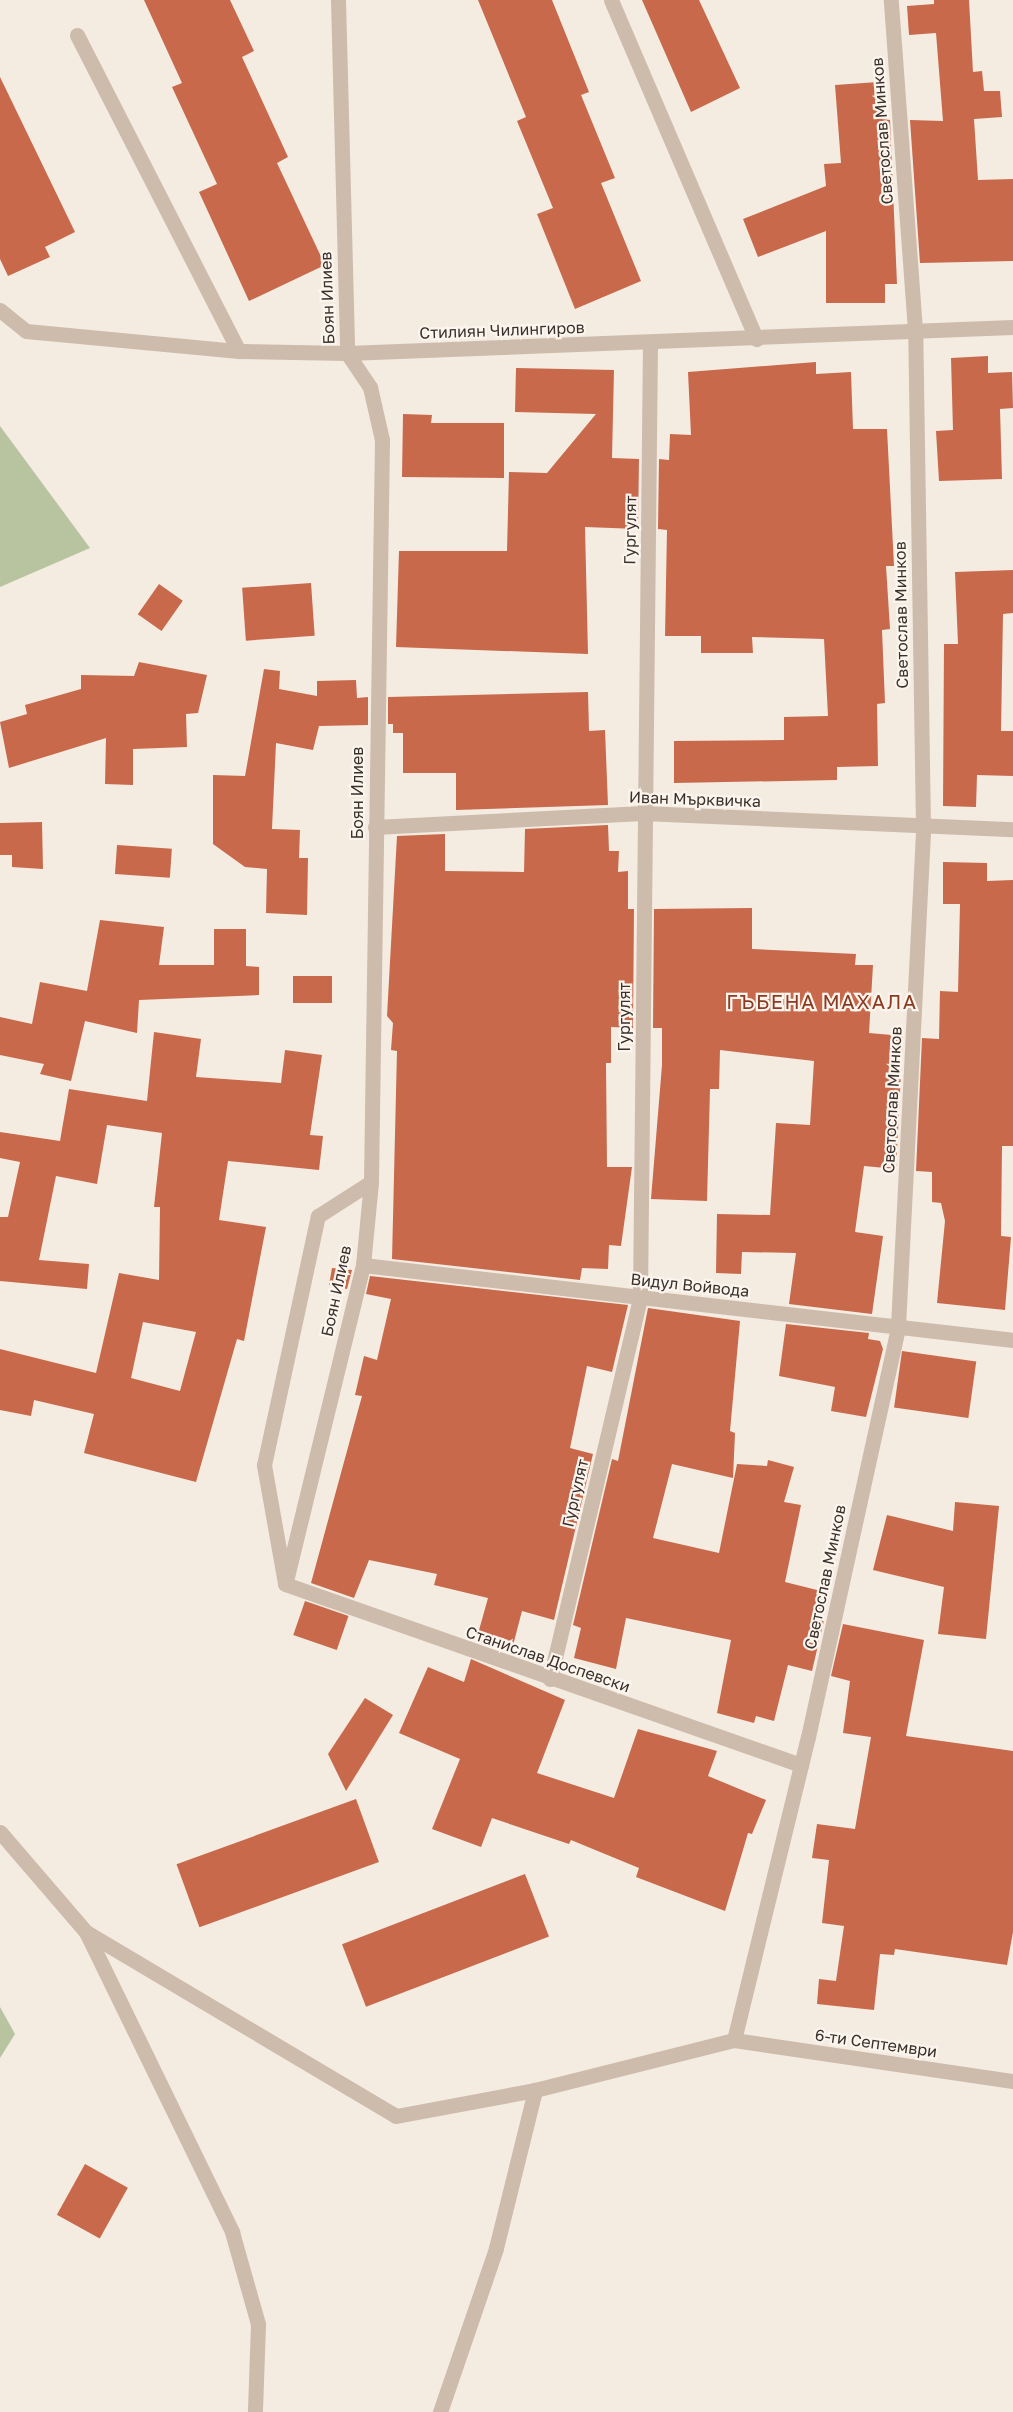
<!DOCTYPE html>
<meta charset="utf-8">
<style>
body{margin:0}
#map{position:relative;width:1013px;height:2412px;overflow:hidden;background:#f4ebe1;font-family:"Golos Text",sans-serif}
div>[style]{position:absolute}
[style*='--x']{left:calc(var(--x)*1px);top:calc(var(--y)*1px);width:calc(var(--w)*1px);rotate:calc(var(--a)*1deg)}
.green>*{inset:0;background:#b8c4a0}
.building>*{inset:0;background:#c8694b;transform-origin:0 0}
.service>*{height:15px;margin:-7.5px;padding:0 7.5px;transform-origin:7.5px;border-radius:7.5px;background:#cdbbac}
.minor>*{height:15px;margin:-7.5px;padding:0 7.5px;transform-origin:7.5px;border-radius:7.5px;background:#cdbbac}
span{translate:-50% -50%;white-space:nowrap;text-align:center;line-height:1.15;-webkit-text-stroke:4.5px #fbf5ee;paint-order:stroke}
.street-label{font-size:16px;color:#3b302b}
.quarter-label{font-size:20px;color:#8c3b22;letter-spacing:1.5px}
</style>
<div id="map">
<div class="green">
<div style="clip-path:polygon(0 426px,90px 548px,0 587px)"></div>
<div style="clip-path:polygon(0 2007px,15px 2034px,0 2058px)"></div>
</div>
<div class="building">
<div style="clip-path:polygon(144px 0,230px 0,254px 51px,242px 57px,288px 157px,277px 163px,325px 265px,249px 301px,199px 192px,217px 184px,172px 87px,182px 83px)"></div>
<div style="clip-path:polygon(478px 0,552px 0,589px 92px,581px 95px,615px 178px,601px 183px,641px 281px,575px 309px,537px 214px,553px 208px,517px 121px,526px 117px)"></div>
<div style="clip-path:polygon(642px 0,699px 0,740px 88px,691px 112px)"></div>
<div style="clip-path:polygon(934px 0,969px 0,973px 72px,982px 71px,984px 91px,1000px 91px,1002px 117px,974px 119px,978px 180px,1013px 179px,1013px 261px,920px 263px,910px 120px,943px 121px,936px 33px,909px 35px,907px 6px,934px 4px)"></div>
<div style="clip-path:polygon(0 77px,75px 232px,45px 247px,50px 257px,8px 276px,0 259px)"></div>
<div style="clip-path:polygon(878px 82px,881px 119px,890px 120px,897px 284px,885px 284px,885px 303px,826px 303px,826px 231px,758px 257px,743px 219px,826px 186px,824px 164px,841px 163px,835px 85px)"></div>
<div style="clip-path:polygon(988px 356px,988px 373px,1012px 372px,1013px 408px,1000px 409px,1002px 479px,939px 481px,936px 431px,953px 430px,951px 358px)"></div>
<div style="clip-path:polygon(816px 362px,816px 374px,851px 372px,853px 429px,887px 429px,894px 566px,886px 566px,890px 629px,882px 630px,885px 703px,877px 704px,878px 766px,837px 767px,837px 780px,674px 783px,674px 741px,784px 740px,784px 717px,828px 716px,824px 639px,752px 637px,753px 653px,701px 653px,701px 636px,665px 636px,667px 530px,658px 529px,659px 459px,669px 460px,670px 434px,691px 435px,688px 372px)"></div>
<div style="clip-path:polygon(516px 368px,614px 370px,612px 458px,639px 459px,638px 529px,585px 527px,588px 654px,396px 647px,399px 551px,507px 551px,509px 472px,547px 473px,596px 414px,515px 412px)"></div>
<div style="clip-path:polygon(403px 414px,432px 415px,431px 423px,504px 423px,504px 478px,402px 477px)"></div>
<div style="clip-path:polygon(1013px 570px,1013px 613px,1003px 614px,1001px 731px,1013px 731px,1013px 776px,977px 775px,976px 807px,943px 806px,944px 644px,958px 644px,955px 572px)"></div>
<div style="left:311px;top:583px;width:53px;height:69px;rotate:86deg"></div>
<div style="left:159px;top:584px;width:29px;height:37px;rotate:35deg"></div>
<div style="clip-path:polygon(139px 662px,207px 675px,198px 713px,186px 714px,187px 747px,133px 749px,133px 785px,105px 784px,106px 738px,9px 768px,0 722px,27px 714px,25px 705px,81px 689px,81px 675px,134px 676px)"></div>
<div style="clip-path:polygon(264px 669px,280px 671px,279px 689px,317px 696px,317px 681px,356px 680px,357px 698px,368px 697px,368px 725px,319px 726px,313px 750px,276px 743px,272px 829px,300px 830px,299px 858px,308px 858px,307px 915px,266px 913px,267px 869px,245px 867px,213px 844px,213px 775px,245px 776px)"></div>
<div style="clip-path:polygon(588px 692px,589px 731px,605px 730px,608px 805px,456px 810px,456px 773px,403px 773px,403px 733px,393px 733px,393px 724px,388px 724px,388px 697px)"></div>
<div style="clip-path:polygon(42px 822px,43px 869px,12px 867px,12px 855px,0 855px,0 823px)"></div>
<div style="clip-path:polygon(608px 825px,609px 851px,619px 851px,618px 872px,628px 871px,628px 909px,634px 909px,633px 1028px,611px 1027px,611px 1063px,606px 1063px,607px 1167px,632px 1167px,621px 1246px,609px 1245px,608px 1269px,582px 1268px,580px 1280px,392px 1259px,397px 1051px,391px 1050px,393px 1023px,387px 1016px,397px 836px,445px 834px,445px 871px,524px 872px,525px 829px)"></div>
<div style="left:117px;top:845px;width:55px;height:29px;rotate:4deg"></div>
<div style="clip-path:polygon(943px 862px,987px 863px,987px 881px,1013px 880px,1013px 1146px,1002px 1146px,1001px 1236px,1011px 1237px,1005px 1310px,937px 1303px,945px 1221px,941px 1203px,932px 1202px,932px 1172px,916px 1171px,922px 1038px,939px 1039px,940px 991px,958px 992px,960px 904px,943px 904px)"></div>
<div style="clip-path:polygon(752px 908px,752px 949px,856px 954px,855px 965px,873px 965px,869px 1033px,903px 1036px,896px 1169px,864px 1166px,855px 1232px,883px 1236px,872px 1314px,789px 1304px,796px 1253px,742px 1252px,741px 1274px,716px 1273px,717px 1214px,770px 1215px,776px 1123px,810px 1125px,814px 1061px,720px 1050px,719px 1089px,710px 1089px,707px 1201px,651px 1199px,662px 1065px,662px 1028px,653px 1028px,654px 909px)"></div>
<div style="clip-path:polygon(100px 920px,164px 927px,159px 965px,214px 965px,214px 929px,246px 929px,246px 966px,259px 967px,259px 995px,139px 1000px,137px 1033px,85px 1021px,71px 1081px,40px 1074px,44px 1064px,0 1055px,0 1017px,32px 1024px,40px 982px,87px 991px)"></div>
<div style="left:293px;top:976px;width:39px;height:27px"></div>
<div style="clip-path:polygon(evenodd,154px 1032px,201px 1039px,196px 1077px,281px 1083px,285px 1050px,322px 1055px,310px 1135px,323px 1136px,319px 1170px,228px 1161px,219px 1220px,266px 1227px,244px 1341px,237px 1339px,196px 1482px,84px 1453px,94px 1414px,34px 1400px,31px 1416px,0 1410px,0 1349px,96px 1373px,119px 1273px,159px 1280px,160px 1207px,154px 1207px,162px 1133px,107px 1125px,97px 1184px,56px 1176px,39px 1260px,89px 1264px,87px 1289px,0 1281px,0 1217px,8px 1217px,20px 1162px,0 1158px,0 1132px,60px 1141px,69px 1089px,147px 1101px,154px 1032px,143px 1322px,196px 1332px,180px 1391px,131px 1378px,143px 1322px)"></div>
<div style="clip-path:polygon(332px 1268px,352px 1270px,347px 1289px,329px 1285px)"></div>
<div style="clip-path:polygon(370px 1276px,628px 1305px,612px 1372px,587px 1366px,570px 1448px,593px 1454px,554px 1620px,522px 1611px,511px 1653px,476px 1641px,488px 1598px,434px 1585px,437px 1574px,369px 1560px,354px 1598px,311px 1583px,362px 1396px,355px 1395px,364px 1356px,377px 1360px,391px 1299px,366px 1294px)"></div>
<div style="clip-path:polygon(648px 1308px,740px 1321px,730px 1431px,735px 1433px,733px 1478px,672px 1464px,653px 1538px,719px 1553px,737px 1464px,767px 1466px,768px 1460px,794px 1467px,784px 1502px,801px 1505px,785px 1582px,825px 1592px,818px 1619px,824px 1620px,812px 1671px,788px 1665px,774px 1721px,756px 1716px,754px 1723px,717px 1713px,731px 1640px,626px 1618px,616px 1669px,574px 1658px,581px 1628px,573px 1625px,612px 1459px,618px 1461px)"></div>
<div style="clip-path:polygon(786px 1324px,869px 1333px,868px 1339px,880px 1341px,883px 1349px,866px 1417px,831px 1411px,835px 1387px,779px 1376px)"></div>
<div style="left:902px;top:1351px;width:75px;height:57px;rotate:8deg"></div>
<div style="clip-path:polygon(955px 1502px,999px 1506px,986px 1639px,938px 1634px,944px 1587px,873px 1570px,887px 1515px,953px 1531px)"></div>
<div style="left:305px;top:1601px;width:46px;height:36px;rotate:19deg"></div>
<div style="clip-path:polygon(843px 1624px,924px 1640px,906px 1736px,1013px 1751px,1013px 1932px,1007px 1965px,895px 1949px,894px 1955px,880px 1954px,874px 2010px,817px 2004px,819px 1979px,836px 1981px,844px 1926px,822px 1923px,829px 1860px,812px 1858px,817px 1824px,855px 1829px,871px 1737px,843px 1733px,850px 1681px,831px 1676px)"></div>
<div style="clip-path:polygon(471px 1659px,565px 1700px,537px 1773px,614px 1798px,638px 1729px,717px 1751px,708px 1776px,766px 1800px,752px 1834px,748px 1833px,725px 1911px,636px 1877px,639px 1868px,571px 1840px,569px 1844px,492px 1818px,481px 1847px,432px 1829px,460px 1759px,399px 1733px,428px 1667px,464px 1682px)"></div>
<div style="clip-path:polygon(365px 1698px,393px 1715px,346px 1791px,328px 1754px)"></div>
<div style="left:356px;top:1799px;width:67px;height:191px;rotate:70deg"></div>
<div style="left:525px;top:1874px;width:67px;height:196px;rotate:69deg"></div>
<div style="left:85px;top:2164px;width:49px;height:58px;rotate:29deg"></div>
</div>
<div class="service">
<div style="--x:77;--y:35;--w:355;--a:62.9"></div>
<div style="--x:0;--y:310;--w:33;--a:39"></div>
<div style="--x:285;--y:1583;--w:120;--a:-100.1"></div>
<div style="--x:264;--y:1465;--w:255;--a:-77.8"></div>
<div style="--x:318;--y:1216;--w:63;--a:-32.7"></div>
<div style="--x:86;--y:1932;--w:334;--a:64"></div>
<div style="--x:232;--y:2232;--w:96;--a:74.2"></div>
<div style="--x:258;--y:2324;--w:88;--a:92"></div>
<div style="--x:440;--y:2412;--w:173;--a:-71.1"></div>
<div style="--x:496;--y:2248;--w:163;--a:-76.1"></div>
</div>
<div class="minor">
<div style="--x:338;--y:0;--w:353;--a:88.5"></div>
<div style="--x:347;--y:353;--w:41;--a:55.9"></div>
<div style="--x:370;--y:387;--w:54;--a:77.2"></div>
<div style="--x:382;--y:440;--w:742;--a:90.85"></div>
<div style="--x:371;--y:1182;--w:83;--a:95.5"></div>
<div style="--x:363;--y:1265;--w:328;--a:103.7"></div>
<div style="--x:285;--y:1584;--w:547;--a:19.33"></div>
<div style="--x:611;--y:0;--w:369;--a:66.8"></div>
<div style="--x:26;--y:331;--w:214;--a:5.4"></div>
<div style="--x:239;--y:351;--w:108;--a:1.1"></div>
<div style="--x:347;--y:353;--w:667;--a:-2.24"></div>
<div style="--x:375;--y:827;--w:268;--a:-3"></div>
<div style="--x:643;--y:813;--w:370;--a:2.5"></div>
<div style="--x:363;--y:1265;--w:654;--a:6.58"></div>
<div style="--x:550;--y:1679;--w:392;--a:-76.7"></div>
<div style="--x:640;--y:1297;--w:953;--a:-89.4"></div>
<div style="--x:0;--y:1832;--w:132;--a:49.3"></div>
<div style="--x:86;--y:1932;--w:360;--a:30.7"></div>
<div style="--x:396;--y:2116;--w:141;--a:-10.6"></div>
<div style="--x:535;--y:2090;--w:205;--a:-14.1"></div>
<div style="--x:734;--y:2040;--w:282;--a:8.4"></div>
<div style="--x:734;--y:2040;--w:312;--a:-76.3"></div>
<div style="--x:808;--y:1737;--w:421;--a:-77.6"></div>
<div style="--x:898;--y:1326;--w:500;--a:-87.1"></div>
<div style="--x:923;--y:827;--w:497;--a:-90.9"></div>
<div style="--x:915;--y:330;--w:331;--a:-94.2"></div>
</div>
<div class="street-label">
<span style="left:882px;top:131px;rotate:-94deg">Светослав Минков</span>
<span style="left:327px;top:298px;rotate:-92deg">Боян Илиев</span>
<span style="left:502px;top:330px;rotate:-2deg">Стилиян Чилингиров</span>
<span style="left:630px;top:530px;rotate:-89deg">Гургулят</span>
<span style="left:901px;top:615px;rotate:-91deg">Светослав Минков</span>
<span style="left:357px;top:793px;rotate:-90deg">Боян Илиев</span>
<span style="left:695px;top:799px;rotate:2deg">Иван Мърквичка</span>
<span style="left:624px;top:1017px;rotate:-90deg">Гургулят</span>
<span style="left:892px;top:1100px;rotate:-87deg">Светослав Минков</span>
<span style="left:690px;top:1285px;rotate:6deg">Видул Войвода</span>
<span style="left:336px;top:1291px;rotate:-78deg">Боян Илиев</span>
<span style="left:575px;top:1493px;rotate:-77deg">Гургулят</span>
<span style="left:825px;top:1577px;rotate:-78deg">Светослав Минков</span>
<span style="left:548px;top:1659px;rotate:19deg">Станислав Доспевски</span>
<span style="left:876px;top:2043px;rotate:8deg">6-ти Септември</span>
</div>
<div class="quarter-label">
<span style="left:822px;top:1001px">ГЪБЕНА МАХАЛА</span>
</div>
</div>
